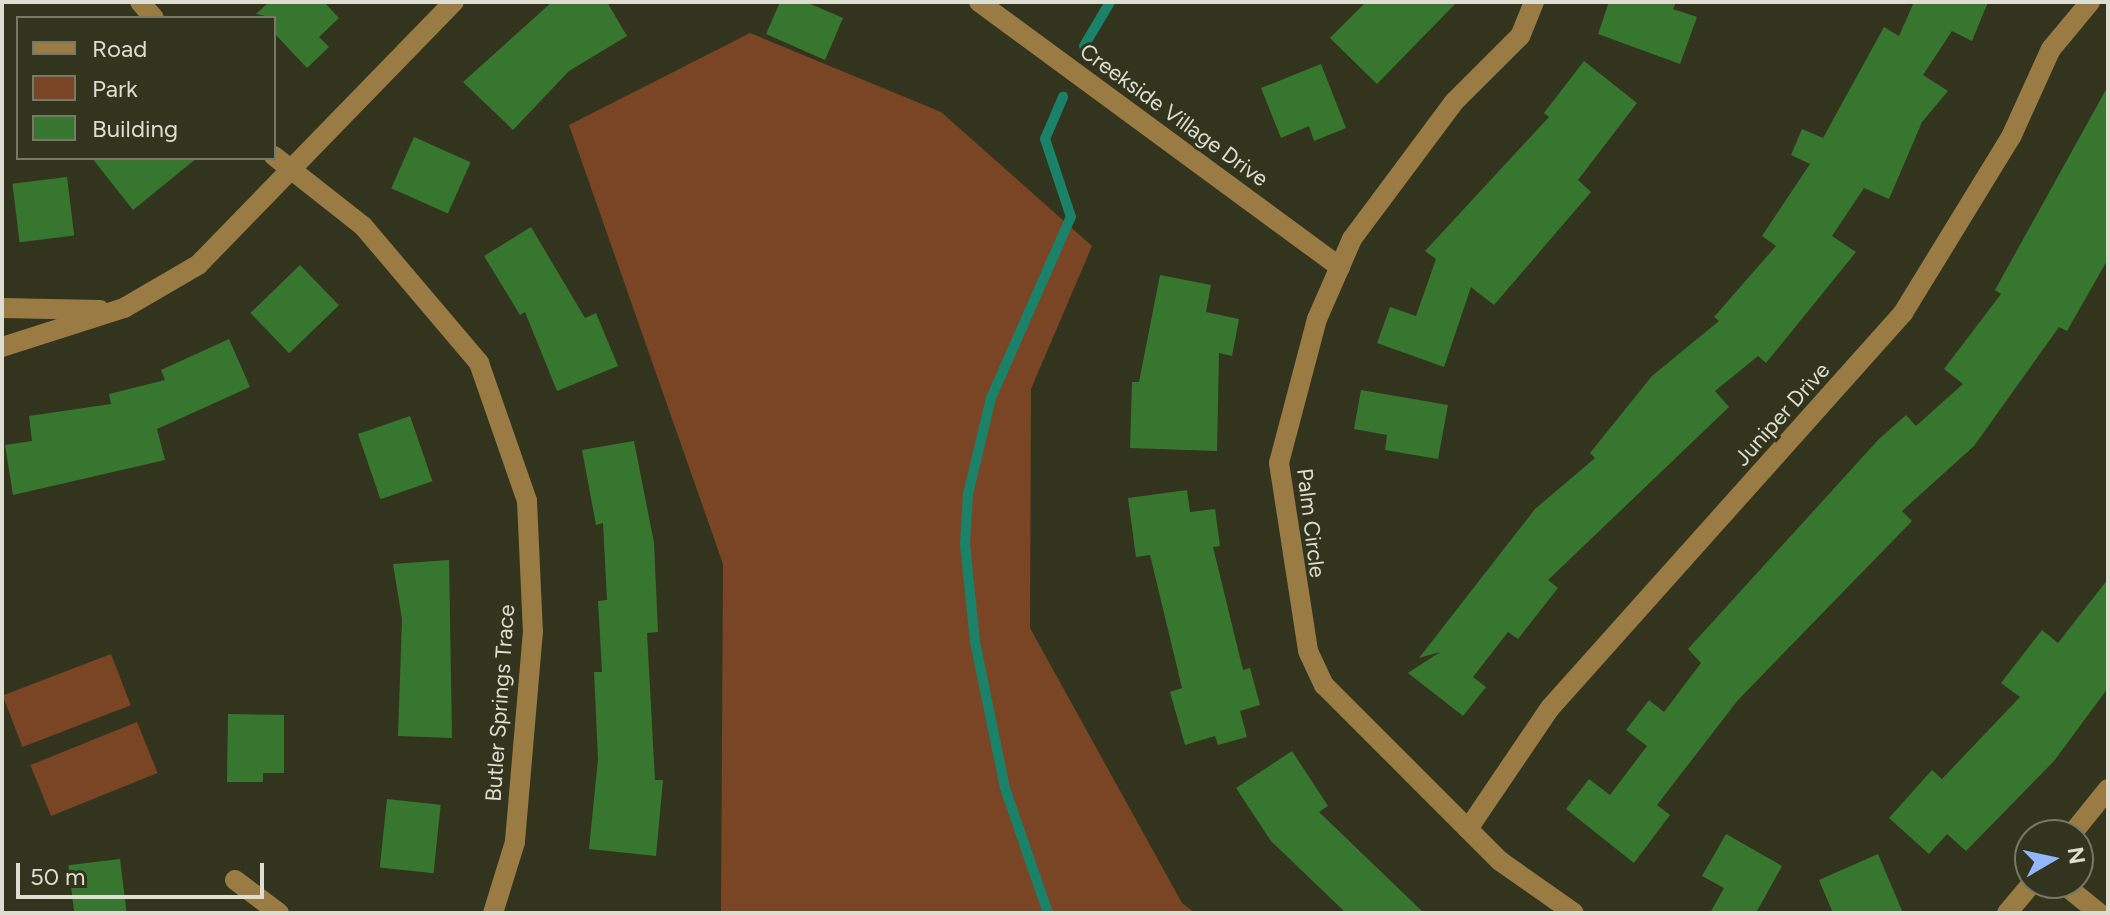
<!DOCTYPE html>
<style>
body{margin:0}
#map{position:relative;width:2110px;height:915px;overflow:hidden;background:#33341e;font-family:Figtree,sans-serif}
div>[style]{position:absolute}
[style*='--x']{left:calc(var(--x)*1px);top:calc(var(--y)*1px);width:calc(var(--w)*1px);rotate:calc(var(--a)*1deg)}
.green>*{inset:0;background:#7a4525;transform-origin:0 0}
.stream>*{height:10px;margin:-5px;padding:0 5px;transform-origin:5px;border-radius:5px;background:#1a8269}
.building>*{inset:0;background:#37762e;transform-origin:0 0}
.minor>*{height:20px;margin:-10px;padding:0 10px;transform-origin:10px;border-radius:10px;background:#9a7b44}
span{translate:-50% -50%;white-space:nowrap;text-align:center;line-height:1.15;-webkit-text-stroke:6px #33341e;paint-order:stroke}
.street-label{font-size:22px;color:#ddded0}
.frame{position:absolute;inset:0;border:4px solid #ddded0;pointer-events:none}
.legend{position:absolute;left:16px;top:16px;width:260px;height:144px;box-sizing:border-box;background:#33341e;border:2px solid #777865;margin:0;padding:10px 14px;list-style:none;font-size:24px;color:#ddded0}
.legend li{display:flex;align-items:center;gap:16px;height:40px}
.legend b{width:40px;border:2px solid #777865}
.north{position:absolute;left:2014px;top:819px;width:80px;height:80px;box-sizing:border-box;background:#33341e;border:2px solid #777865;border-radius:50%;rotate:81deg;font-size:22px;font-weight:700;line-height:32px;text-align:center;color:#ddded0}
.north::after{content:'';display:block;margin:auto;width:28px;height:36px;background:#93b7fd;clip-path:polygon(50% 0,100% 100%,50% 72%,0 100%)}
.scale{position:absolute;left:16px;top:863px;width:248px;height:36px;box-sizing:border-box;border:4px solid #ddded0;border-top:0;padding-left:10px;font-size:24px;line-height:28px;white-space:nowrap;color:#ddded0;-webkit-text-stroke:6px #33341e;paint-order:stroke}
</style>
<div id="map">
<div class="green">
<div style="clip-path:polygon(750px 33px,941px 112px,1092px 246px,1031px 389px,1030px 628px,1182px 903px,1195px 913px,721px 913px,723px 564px,569px 125px)"></div>
<div style="left:111px;top:654px;width:55px;height:116px;rotate:69deg"></div>
<div style="left:137px;top:722px;width:55px;height:115px;rotate:68deg"></div>
</div>
<div class="stream">
<div style="--x:1084;--y:46;--w:51;--a:-59.4"></div>
<div style="--x:1048;--y:913;--w:132;--a:-109"></div>
<div style="--x:1005;--y:788;--w:149;--a:-101.6"></div>
<div style="--x:975;--y:642;--w:99;--a:-95.8"></div>
<div style="--x:965;--y:544;--w:50;--a:-86.6"></div>
<div style="--x:968;--y:494;--w:99;--a:-76.5"></div>
<div style="--x:991;--y:398;--w:198;--a:-66.2"></div>
<div style="--x:1071;--y:217;--w:82;--a:-108.4"></div>
<div style="--x:1045;--y:139;--w:46;--a:-66.8"></div>
</div>
<div class="building">
<div style="clip-path:polygon(269px 2px,324px 2px,339px 18px,319px 37px,329px 47px,307px 68px,274px 33px,274px 18px,256px 14px)"></div>
<div style="clip-path:polygon(552px 2px,607px 2px,627px 36px,569px 71px,513px 130px,463px 82px)"></div>
<div style="clip-path:polygon(780px 2px,806px 2px,843px 18px,825px 60px,766px 34px)"></div>
<div style="clip-path:polygon(1366px 2px,1457px 2px,1377px 84px,1330px 38px)"></div>
<div style="clip-path:polygon(1609px 2px,1676px 2px,1673px 9px,1697px 17px,1680px 64px,1598px 34px)"></div>
<div style="clip-path:polygon(1914px 2px,1988px 2px,1972px 41px,1952px 31px,1923px 75px,1948px 91px,1922px 122px,1889px 199px,1864px 188px,1832px 236px,1856px 252px,1766px 363px,1758px 356px,1715px 391px,1729px 407px,1548px 580px,1558px 588px,1518px 639px,1508px 632px,1473px 677px,1486px 687px,1463px 716px,1408px 673px,1440px 652px,1419px 658px,1535px 509px,1595px 458px,1590px 453px,1652px 376px,1719px 321px,1714px 317px,1776px 246px,1762px 236px,1810px 164px,1791px 155px,1802px 129px,1823px 138px,1884px 27px,1899px 36px)"></div>
<div style="clip-path:polygon(1584px 61px,1637px 103px,1578px 180px,1591px 192px,1494px 305px,1471px 287px,1444px 367px,1377px 343px,1390px 307px,1416px 316px,1436px 259px,1425px 251px,1549px 117px,1544px 113px)"></div>
<div style="clip-path:polygon(1321px 64px,1346px 128px,1314px 141px,1309px 126px,1281px 138px,1261px 88px)"></div>
<div style="clip-path:polygon(2108px 86px,2108px 259px,2067px 331px,2059px 327px,1974px 446px,1902px 511px,1912px 521px,1738px 700px,1657px 805px,1670px 815px,1634px 863px,1566px 809px,1589px 779px,1610px 795px,1647px 746px,1626px 730px,1649px 700px,1664px 712px,1701px 663px,1688px 649px,1879px 439px,1906px 415px,1916px 426px,1963px 384px,1944px 369px,2001px 294px,1995px 290px)"></div>
<div style="left:414px;top:137px;width:62px;height:56px;rotate:24deg"></div>
<div style="clip-path:polygon(92px 158px,197px 158px,133px 210px)"></div>
<div style="left:67px;top:177px;width:59px;height:55px;rotate:83deg"></div>
<div style="clip-path:polygon(531px 227px,585px 318px,596px 313px,618px 366px,557px 391px,525px 312px,520px 315px,484px 256px)"></div>
<div style="left:300px;top:265px;width:56px;height:69px;rotate:46deg"></div>
<div style="clip-path:polygon(1160px 275px,1211px 285px,1206px 312px,1239px 319px,1232px 356px,1219px 353px,1217px 451px,1130px 448px,1132px 382px,1139px 382px)"></div>
<div style="clip-path:polygon(229px 339px,250px 387px,157px 429px,165px 460px,13px 495px,5px 445px,32px 441px,29px 416px,111px 404px,109px 394px,165px 380px,161px 370px)"></div>
<div style="clip-path:polygon(1361px 390px,1448px 405px,1438px 459px,1385px 450px,1387px 435px,1354px 429px)"></div>
<div style="left:410px;top:416px;width:69px;height:55px;rotate:71deg"></div>
<div style="clip-path:polygon(634px 441px,654px 543px,658px 632px,647px 633px,655px 780px,663px 780px,656px 856px,589px 849px,598px 759px,594px 672px,602px 672px,598px 601px,607px 600px,603px 523px,596px 525px,582px 450px)"></div>
<div style="clip-path:polygon(1187px 490px,1190px 512px,1215px 509px,1220px 546px,1213px 547px,1243px 670px,1250px 668px,1260px 705px,1240px 711px,1247px 737px,1218px 745px,1215px 736px,1185px 745px,1170px 692px,1182px 688px,1150px 555px,1136px 557px,1128px 498px)"></div>
<div style="clip-path:polygon(449px 560px,452px 738px,398px 736px,402px 619px,393px 564px)"></div>
<div style="clip-path:polygon(2108px 579px,2108px 688px,2054px 761px,1966px 851px,1947px 834px,1929px 854px,1889px 818px,1932px 770px,1942px 779px,2020px 697px,2001px 683px,2042px 630px,2058px 643px)"></div>
<div style="clip-path:polygon(228px 714px,284px 715px,284px 773px,263px 773px,263px 782px,227px 782px)"></div>
<div style="clip-path:polygon(1292px 751px,1328px 806px,1319px 812px,1424px 913px,1346px 913px,1271px 841px,1236px 788px)"></div>
<div style="left:387px;top:799px;width:54px;height:69px;rotate:6deg"></div>
<div style="clip-path:polygon(1726px 834px,1782px 866px,1756px 913px,1710px 913px,1724px 888px,1702px 876px)"></div>
<div style="clip-path:polygon(1878px 854px,1903px 913px,1833px 913px,1819px 880px)"></div>
<div style="left:120px;top:859px;width:54px;height:52px;rotate:83deg"></div>
</div>
<div class="minor">
<div style="--x:140;--y:2;--w:21;--a:49"></div>
<div style="--x:979;--y:2;--w:448;--a:36.3"></div>
<div style="--x:1534;--y:2;--w:37;--a:112"></div>
<div style="--x:1520;--y:36;--w:93;--a:135"></div>
<div style="--x:1454;--y:102;--w:171;--a:126.7"></div>
<div style="--x:1352;--y:239;--w:87;--a:113.6"></div>
<div style="--x:1317;--y:319;--w:149;--a:104.8"></div>
<div style="--x:1279;--y:463;--w:190;--a:81.2"></div>
<div style="--x:1308;--y:651;--w:38;--a:65"></div>
<div style="--x:1324;--y:685;--w:249;--a:45"></div>
<div style="--x:1500;--y:861;--w:90;--a:35.1"></div>
<div style="--x:274;--y:156;--w:113;--a:38.2"></div>
<div style="--x:363;--y:226;--w:180;--a:49.7"></div>
<div style="--x:479;--y:363;--w:146;--a:70.8"></div>
<div style="--x:527;--y:501;--w:130;--a:87.4"></div>
<div style="--x:533;--y:631;--w:212;--a:94.9"></div>
<div style="--x:515;--y:842;--w:74;--a:107.2"></div>
<div style="--x:2;--y:308;--w:98;--a:1.2"></div>
<div style="--x:2;--y:347;--w:128;--a:-17.7"></div>
<div style="--x:124;--y:308;--w:86;--a:-30.2"></div>
<div style="--x:198;--y:265;--w:367;--a:-45.8"></div>
<div style="--x:1468;--y:829;--w:146;--a:-55.9"></div>
<div style="--x:1550;--y:708;--w:530;--a:-48.21"></div>
<div style="--x:1903;--y:313;--w:206;--a:-58.5"></div>
<div style="--x:2011;--y:137;--w:97;--a:-65.6"></div>
<div style="--x:2051;--y:49;--w:61;--a:-50.3"></div>
<div style="--x:2071;--y:835;--w:59;--a:-51.2"></div>
<div style="--x:235;--y:880;--w:55;--a:36.9"></div>
<div style="--x:2062;--y:883;--w:48;--a:39"></div>
<div style="--x:2007;--y:913;--w:39;--a:-50"></div>
</div>
<div class="street-label">
<span style="left:1174px;top:115px;rotate:36deg">Creekside Village Drive</span>
<span style="left:1782px;top:414px;rotate:-48deg">Juniper Drive</span>
<span style="left:1311px;top:523px;rotate:83deg">Palm Circle</span>
<span style="left:500px;top:703px;rotate:-86deg">Butler Springs Trace</span>
</div>
<div class="frame"></div>
<ul class="legend">
<li><b style="height:10px;background:#9a7b44"></b>Road</li>
<li><b style="height:22px;background:#7a4525"></b>Park</li>
<li><b style="height:22px;background:#37762e"></b>Building</li>
</ul>
<div class="north">N</div>
<div class="scale">50 m</div>
</div>
